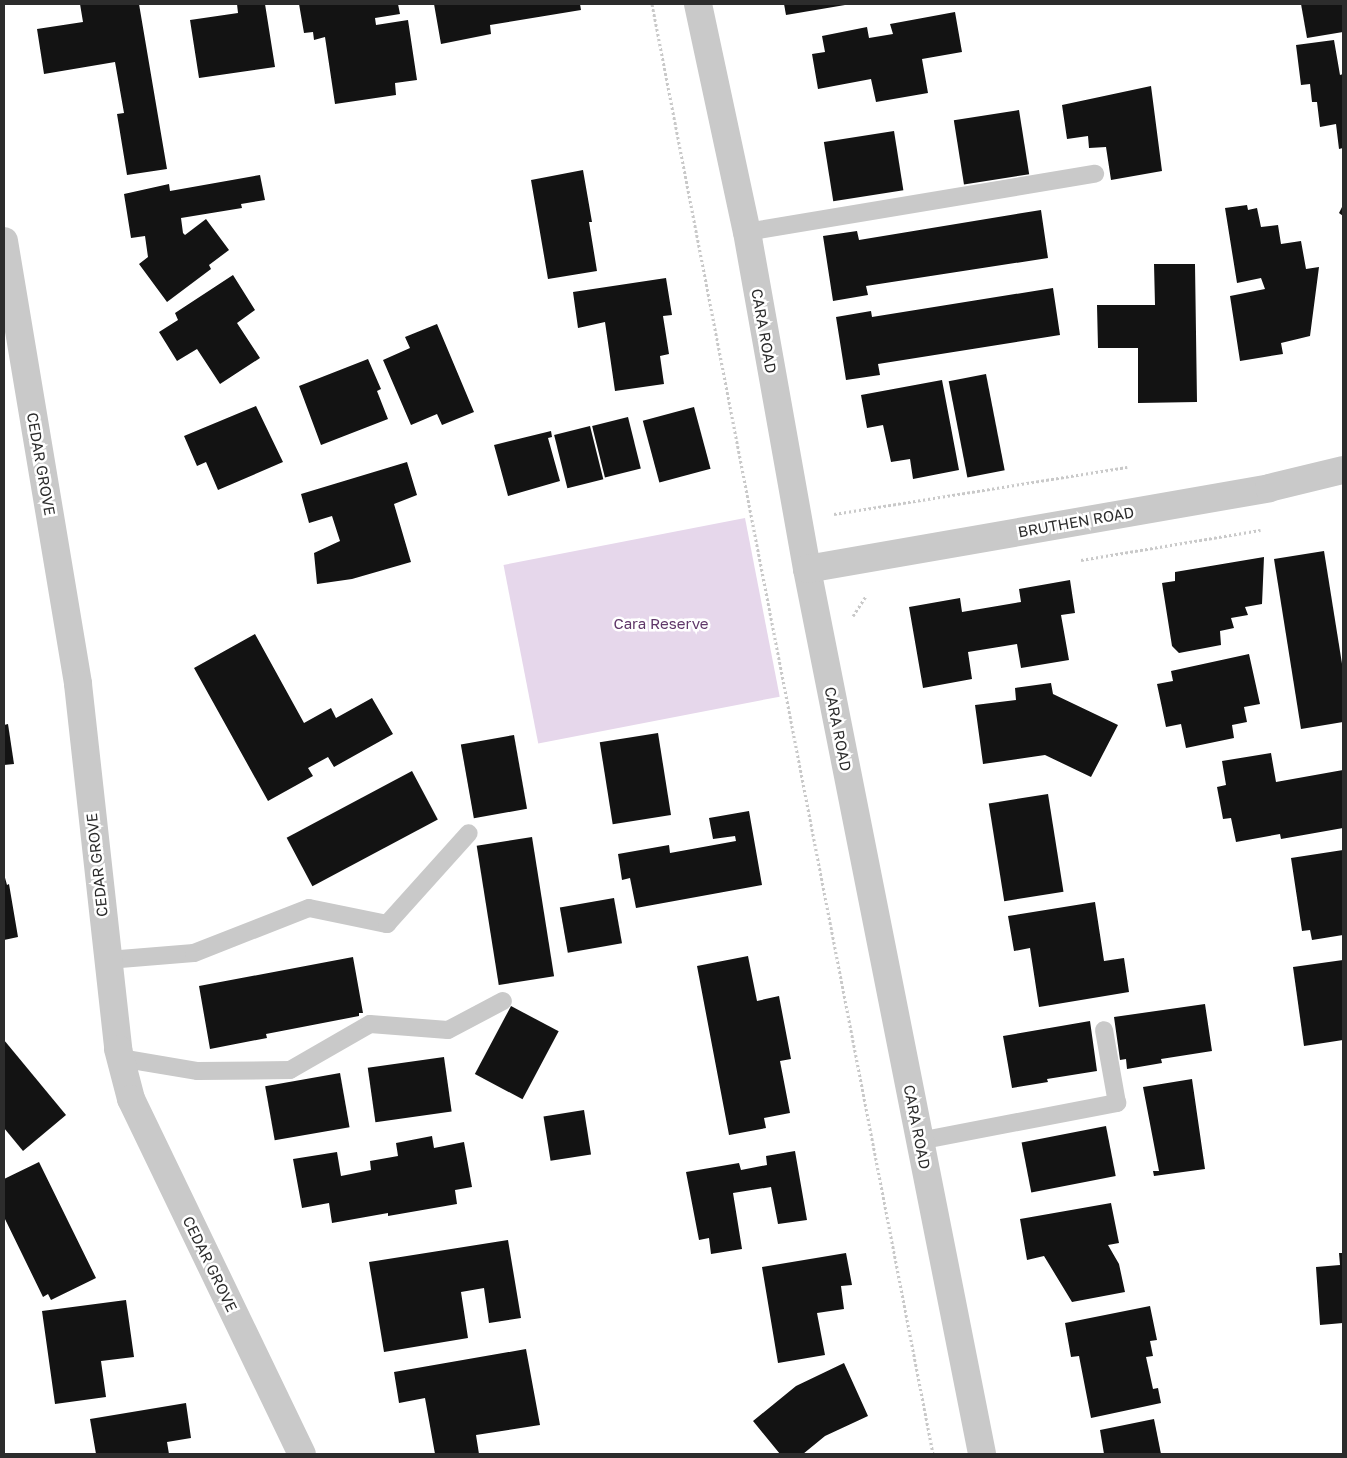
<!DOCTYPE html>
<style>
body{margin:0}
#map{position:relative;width:1347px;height:1458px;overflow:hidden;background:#fff;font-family:"Golos Text",sans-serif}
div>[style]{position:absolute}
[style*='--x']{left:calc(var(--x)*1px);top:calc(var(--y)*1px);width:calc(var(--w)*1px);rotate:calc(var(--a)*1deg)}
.green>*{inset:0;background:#e6d7eb;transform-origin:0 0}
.building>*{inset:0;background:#131313;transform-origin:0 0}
.path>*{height:3px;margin-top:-1.5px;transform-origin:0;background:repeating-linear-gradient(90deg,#c9c9c9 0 2.5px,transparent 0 5px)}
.service>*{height:18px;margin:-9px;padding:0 9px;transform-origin:9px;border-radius:9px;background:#c9c9c9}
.minor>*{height:28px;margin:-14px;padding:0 14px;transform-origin:14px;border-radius:14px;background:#c9c9c9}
span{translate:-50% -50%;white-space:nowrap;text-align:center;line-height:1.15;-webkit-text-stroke:5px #fff;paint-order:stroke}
.street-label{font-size:15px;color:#2c2c2c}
.park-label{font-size:15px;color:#603769}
.frame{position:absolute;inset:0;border:5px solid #2c2c2c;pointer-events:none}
</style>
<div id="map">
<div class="green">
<div style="left:745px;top:518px;width:182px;height:246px;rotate:79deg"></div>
</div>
<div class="building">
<div style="clip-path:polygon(80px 4px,139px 4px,167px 169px,127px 175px,117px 114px,124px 113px,115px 62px,44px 74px,37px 29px,83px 22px)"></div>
<div style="clip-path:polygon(237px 4px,265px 4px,275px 67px,199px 78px,190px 20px,238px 13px)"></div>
<div style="clip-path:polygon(299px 4px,398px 4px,400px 14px,375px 18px,376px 25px,408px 20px,417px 80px,395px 83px,396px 95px,335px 104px,325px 37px,314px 40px,313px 32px,304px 33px)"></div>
<div style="clip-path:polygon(434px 4px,580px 4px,581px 10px,490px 25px,491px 34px,441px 44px)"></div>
<div style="clip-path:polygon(784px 4px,845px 4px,845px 5px,786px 15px)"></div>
<div style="clip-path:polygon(1301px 4px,1343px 4px,1343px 32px,1307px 38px)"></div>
<div style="clip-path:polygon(955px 12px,962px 52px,922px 59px,928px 93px,876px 102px,871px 79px,818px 89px,812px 54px,825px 52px,822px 36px,867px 27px,869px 38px,893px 34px,890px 24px)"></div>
<div style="clip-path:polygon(1334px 40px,1340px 75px,1343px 74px,1343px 148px,1339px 149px,1336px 124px,1320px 127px,1317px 102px,1312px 102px,1310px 84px,1301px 85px,1296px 45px)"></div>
<div style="clip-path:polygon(1151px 86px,1162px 171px,1111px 180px,1106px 147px,1089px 148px,1088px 136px,1067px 139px,1062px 105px)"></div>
<div style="left:1019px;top:110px;width:65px;height:66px;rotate:81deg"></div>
<div style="left:894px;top:131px;width:60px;height:71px;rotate:81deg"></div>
<div style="clip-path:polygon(583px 170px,592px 222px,589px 222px,597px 271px,548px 279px,531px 180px)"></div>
<div style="clip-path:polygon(260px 175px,265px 200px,241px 204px,242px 208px,181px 218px,183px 233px,185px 235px,206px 219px,229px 250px,209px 265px,211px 269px,167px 302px,139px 264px,148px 257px,145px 236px,131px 238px,124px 194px,169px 184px,170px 191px)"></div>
<div style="clip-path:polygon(1247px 205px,1248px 210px,1257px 208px,1261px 227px,1278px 225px,1281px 244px,1301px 241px,1306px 269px,1319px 267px,1310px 336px,1281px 343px,1283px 354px,1240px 361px,1230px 296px,1265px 289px,1261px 278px,1237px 283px,1225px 208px)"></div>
<div style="clip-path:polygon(1343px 205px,1343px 216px,1339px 213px)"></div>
<div style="clip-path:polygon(1041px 210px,1048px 258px,866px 286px,868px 295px,833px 301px,823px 236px,857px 231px,859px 240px)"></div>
<div style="clip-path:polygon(1154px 264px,1195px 264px,1197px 402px,1138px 403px,1138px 348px,1098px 348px,1097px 305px,1155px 305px)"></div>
<div style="clip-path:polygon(233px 275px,255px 310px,237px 323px,260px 358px,220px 384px,197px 349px,177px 361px,159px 332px,178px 320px,175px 313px)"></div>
<div style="clip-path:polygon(666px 278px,672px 315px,663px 316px,669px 354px,660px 356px,664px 384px,615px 391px,605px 322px,578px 328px,573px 292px)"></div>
<div style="clip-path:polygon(1053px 288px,1060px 335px,878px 364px,880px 375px,846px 380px,836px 317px,871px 311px,872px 317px)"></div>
<div style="clip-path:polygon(437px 324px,474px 412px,442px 425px,437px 414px,411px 425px,383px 360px,410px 348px,405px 337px)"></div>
<div style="clip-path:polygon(368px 359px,381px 389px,377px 391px,388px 419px,321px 445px,299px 386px)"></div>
<div style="left:986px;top:374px;width:98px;height:38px;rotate:79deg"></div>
<div style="clip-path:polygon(942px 380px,959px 470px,913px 479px,910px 459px,891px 462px,883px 425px,867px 428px,861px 395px)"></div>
<div style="clip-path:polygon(256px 406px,283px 462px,218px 490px,206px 462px,197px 466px,184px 436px)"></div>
<div style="left:694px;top:407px;width:64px;height:53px;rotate:75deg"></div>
<div style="left:628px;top:417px;width:53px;height:37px;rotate:76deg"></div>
<div style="left:590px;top:426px;width:55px;height:37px;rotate:76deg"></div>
<div style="clip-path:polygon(551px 431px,552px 437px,548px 438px,560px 481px,508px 496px,494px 445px)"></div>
<div style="clip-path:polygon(407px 462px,417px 495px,394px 504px,411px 562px,352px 579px,317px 584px,314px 553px,340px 541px,332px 516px,309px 523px,301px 494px)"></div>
<div style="clip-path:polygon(1324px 551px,1343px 670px,1343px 722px,1301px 729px,1274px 559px)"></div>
<div style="clip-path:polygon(1264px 557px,1262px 604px,1245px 607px,1248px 615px,1231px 618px,1234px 628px,1220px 631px,1221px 645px,1179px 653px,1172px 646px,1162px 583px,1175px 581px,1175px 572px)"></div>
<div style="clip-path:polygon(1070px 580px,1075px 613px,1061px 615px,1069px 660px,1021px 668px,1017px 644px,968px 652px,972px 679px,923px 688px,909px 607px,960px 598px,962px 612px,1021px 602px,1019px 589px)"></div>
<div style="clip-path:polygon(255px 634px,304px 723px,331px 708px,336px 718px,372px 698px,393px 734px,334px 767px,328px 757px,308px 768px,313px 776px,268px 801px,194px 668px)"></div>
<div style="clip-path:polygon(1249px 654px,1260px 704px,1244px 707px,1247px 722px,1232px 725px,1234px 738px,1186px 748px,1181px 724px,1166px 727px,1157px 684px,1173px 681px,1171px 671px)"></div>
<div style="clip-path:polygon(1051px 683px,1053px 694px,1118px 725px,1091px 777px,1045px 755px,983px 764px,975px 705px,1016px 700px,1015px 688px)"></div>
<div style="clip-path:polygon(8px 724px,14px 764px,4px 765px,4px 725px)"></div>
<div style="left:658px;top:733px;width:83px;height:59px;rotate:81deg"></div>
<div style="left:514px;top:735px;width:75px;height:54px;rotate:80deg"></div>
<div style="clip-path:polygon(1271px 753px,1276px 782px,1343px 770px,1343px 828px,1281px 839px,1280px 834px,1236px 842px,1231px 818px,1223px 819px,1217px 787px,1226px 785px,1222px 761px)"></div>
<div style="left:412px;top:771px;width:55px;height:142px;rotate:62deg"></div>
<div style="left:1048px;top:794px;width:99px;height:60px;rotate:81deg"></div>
<div style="clip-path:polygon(749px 811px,762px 885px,636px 908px,630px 878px,622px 880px,618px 854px,669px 845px,670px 853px,736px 841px,735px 836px,713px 839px,709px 818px)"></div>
<div style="left:532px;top:837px;width:141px;height:56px;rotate:81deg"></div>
<div style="clip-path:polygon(1343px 850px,1343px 935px,1312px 940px,1310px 930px,1302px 931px,1291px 858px)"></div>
<div style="clip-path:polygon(4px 874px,7px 885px,9px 884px,18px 937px,4px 940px)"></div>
<div style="left:614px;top:898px;width:46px;height:55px;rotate:80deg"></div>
<div style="clip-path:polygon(1095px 902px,1104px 961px,1124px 958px,1129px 992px,1039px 1007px,1030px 948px,1014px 951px,1008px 916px)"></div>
<div style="clip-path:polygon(748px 956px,757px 1001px,779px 996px,791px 1059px,780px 1061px,790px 1113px,764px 1118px,766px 1128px,729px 1135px,697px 966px)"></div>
<div style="clip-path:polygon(353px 957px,363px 1013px,359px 1013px,359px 1016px,266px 1034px,267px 1038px,210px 1049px,199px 986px)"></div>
<div style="clip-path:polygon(1343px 960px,1343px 1040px,1304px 1046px,1293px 967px)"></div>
<div style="clip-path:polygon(1205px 1004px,1212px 1051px,1161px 1059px,1162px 1063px,1127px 1069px,1126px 1059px,1120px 1060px,1114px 1017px)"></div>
<div style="left:511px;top:1006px;width:54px;height:77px;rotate:28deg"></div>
<div style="clip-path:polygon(1090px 1021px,1097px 1071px,1047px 1079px,1048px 1082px,1012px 1088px,1003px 1036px)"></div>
<div style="clip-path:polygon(4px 1040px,66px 1115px,23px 1151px,4px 1128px)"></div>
<div style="left:444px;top:1057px;width:55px;height:77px;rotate:82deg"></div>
<div style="left:340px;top:1073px;width:55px;height:76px;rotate:80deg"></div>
<div style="clip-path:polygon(1192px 1079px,1205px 1169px,1154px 1176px,1153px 1171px,1159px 1171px,1143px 1087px)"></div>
<div style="left:584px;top:1110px;width:45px;height:41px;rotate:81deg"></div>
<div style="left:1106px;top:1126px;width:51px;height:86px;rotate:79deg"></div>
<div style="clip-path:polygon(432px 1136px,434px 1148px,464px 1142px,472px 1187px,455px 1190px,457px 1204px,388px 1216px,388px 1213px,332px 1223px,329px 1203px,302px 1208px,293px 1159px,337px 1152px,341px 1176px,371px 1170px,370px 1161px,398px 1156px,396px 1143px)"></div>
<div style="clip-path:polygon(795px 1151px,807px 1220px,778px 1224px,771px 1187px,733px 1193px,742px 1249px,711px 1254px,709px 1238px,699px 1240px,686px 1172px,739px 1163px,741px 1170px,767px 1165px,766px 1156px)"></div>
<div style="clip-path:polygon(39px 1162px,96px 1278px,51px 1300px,48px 1294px,43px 1297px,4px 1217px,4px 1179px)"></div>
<div style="clip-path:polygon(1111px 1203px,1119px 1243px,1108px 1245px,1119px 1264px,1125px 1292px,1072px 1302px,1044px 1256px,1027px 1260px,1020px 1219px)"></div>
<div style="clip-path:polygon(508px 1240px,521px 1318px,489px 1323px,484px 1288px,461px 1292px,468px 1338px,384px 1352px,369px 1262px)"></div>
<div style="clip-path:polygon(846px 1253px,852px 1285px,841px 1286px,844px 1309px,817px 1313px,825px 1355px,778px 1363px,762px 1267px)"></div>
<div style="clip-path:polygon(1339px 1253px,1343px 1253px,1343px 1323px,1320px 1325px,1316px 1267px,1340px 1265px)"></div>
<div style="clip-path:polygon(126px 1300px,134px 1357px,101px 1361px,106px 1397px,55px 1404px,42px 1311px)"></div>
<div style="clip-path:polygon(1150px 1306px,1157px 1340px,1150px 1341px,1153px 1356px,1146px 1357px,1153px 1389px,1158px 1388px,1161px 1403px,1091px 1418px,1079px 1356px,1071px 1357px,1065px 1323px)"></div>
<div style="clip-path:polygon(526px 1349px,540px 1425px,476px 1435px,479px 1454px,435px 1454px,425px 1398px,399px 1403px,394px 1372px)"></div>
<div style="clip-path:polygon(844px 1363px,868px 1416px,825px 1436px,803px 1454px,780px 1454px,753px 1421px,796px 1386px)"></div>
<div style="clip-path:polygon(186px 1403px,191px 1438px,167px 1442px,169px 1454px,96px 1454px,90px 1419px)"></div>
<div style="clip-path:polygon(1154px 1419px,1161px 1454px,1104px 1454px,1100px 1430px)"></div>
</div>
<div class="path">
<div style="--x:652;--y:4;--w:1477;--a:79.03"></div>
<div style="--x:834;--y:514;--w:297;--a:-9.1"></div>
<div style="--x:1081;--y:560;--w:182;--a:-9.5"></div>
<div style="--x:853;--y:616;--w:24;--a:-57"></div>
</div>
<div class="service">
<div style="--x:747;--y:232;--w:353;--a:-9.5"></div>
<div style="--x:108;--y:960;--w:86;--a:-4.7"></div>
<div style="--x:194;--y:953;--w:123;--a:-21.4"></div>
<div style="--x:309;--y:908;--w:80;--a:11.6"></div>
<div style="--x:387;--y:924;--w:122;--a:-48"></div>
<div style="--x:120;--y:1058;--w:79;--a:9.5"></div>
<div style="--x:198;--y:1071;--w:92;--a:-0.6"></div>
<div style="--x:290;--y:1070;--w:92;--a:-29.9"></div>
<div style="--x:370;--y:1024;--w:78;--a:4.4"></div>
<div style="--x:448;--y:1030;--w:62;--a:-27.8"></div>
<div style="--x:919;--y:1141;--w:202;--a:-10.9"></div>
<div style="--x:1117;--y:1103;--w:74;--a:-100.1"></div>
</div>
<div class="minor">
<div style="--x:698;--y:4;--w:233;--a:77.9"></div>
<div style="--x:747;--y:232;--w:342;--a:79.9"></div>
<div style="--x:807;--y:569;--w:902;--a:78.81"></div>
<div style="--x:4;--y:241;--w:449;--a:80.5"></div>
<div style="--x:78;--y:684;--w:367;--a:83.7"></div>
<div style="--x:118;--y:1049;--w:52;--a:75.4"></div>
<div style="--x:131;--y:1099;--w:394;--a:64.3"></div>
<div style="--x:807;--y:569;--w:469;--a:-9.9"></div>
<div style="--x:1269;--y:488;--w:76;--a:-13.7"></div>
</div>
<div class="street-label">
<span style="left:764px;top:331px;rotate:80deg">CARA ROAD</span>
<span style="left:41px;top:464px;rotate:80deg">CEDAR GROVE</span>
<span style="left:1076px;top:522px;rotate:-10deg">BRUTHEN ROAD</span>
<span style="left:838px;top:729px;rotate:79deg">CARA ROAD</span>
<span style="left:97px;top:865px;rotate:-96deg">CEDAR GROVE</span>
<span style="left:917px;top:1127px;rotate:79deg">CARA ROAD</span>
<span style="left:210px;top:1264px;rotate:64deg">CEDAR GROVE</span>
</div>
<div class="park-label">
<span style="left:661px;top:624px">Cara Reserve</span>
</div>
<div class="frame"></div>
</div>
